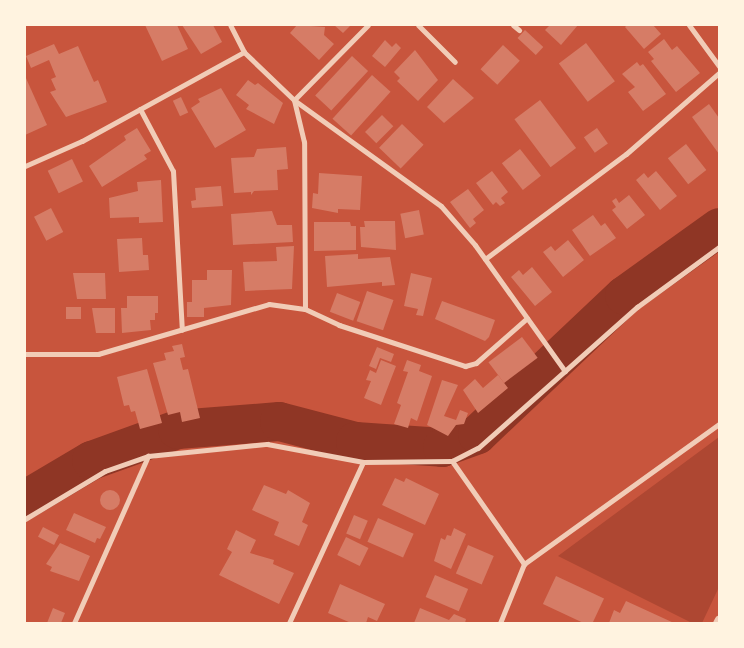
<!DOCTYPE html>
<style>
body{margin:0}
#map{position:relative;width:744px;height:648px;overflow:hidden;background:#c8553d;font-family:Barlow,sans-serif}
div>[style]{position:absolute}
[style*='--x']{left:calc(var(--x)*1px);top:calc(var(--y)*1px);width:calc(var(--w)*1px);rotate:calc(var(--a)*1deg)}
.green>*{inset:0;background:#ae4732}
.river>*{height:39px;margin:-19.5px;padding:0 19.5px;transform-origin:19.5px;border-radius:19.5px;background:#8f3625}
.building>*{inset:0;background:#d67c66;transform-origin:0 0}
.round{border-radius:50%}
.minor>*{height:5px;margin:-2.5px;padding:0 2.5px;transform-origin:2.5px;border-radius:2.5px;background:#f1ccb7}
.tertiary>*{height:9px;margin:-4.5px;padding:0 4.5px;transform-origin:4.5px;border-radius:4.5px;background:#f1ccb7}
span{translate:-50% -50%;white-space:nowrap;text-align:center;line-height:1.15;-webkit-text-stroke:4.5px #fff3e0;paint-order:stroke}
.frame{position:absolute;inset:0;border:26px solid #fff3e0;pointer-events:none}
</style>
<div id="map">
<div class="green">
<div style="clip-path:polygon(719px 437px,719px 587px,702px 623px,692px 623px,558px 556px)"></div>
</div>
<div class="river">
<div style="--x:25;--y:499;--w:77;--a:-30.6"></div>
<div style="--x:91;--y:460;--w:91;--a:-19.8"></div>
<div style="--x:177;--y:429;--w:102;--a:-4.5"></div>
<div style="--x:279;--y:421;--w:79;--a:14.7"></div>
<div style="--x:355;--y:441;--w:87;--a:3.9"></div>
<div style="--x:442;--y:447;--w:37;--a:-20"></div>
<div style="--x:477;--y:434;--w:202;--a:-43.4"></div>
<div style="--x:624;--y:295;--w:117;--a:-35.6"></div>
</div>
<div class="building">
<div style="clip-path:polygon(145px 25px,177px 25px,188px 49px,162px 61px)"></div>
<div style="clip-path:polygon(182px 25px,213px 25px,222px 42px,201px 54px)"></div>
<div style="clip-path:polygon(297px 25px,325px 27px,324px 35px,334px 44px,319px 60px,290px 33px)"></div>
<div style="clip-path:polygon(334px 25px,351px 25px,343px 33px)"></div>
<div style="clip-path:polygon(550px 25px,578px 25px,561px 45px,545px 30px)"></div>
<div style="clip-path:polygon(627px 25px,653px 25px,661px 34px,644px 49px,625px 27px)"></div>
<div style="left:525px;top:30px;width:25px;height:11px;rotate:43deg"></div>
<div style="clip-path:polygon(664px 39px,672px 50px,677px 46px,700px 73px,676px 92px,651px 61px,654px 59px,648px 52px)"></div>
<div style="clip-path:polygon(385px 40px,392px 47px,396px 43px,401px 48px,385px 67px,372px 56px)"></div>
<div style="left:586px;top:43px;width:48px;height:34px;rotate:53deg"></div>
<div style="clip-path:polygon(54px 44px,59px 54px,78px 46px,94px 82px,98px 80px,107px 102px,66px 117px,50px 92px,56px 90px,51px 79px,56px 77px,49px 60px,31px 68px,26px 56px)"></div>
<div style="left:503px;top:45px;width:23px;height:33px;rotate:43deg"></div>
<div style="clip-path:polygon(415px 50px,438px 80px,418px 101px,397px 81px,400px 78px,394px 72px)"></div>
<div style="left:352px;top:56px;width:22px;height:54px;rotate:43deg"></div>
<div style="clip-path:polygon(637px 62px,640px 66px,643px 64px,666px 94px,643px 111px,628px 92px,635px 87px,622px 74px)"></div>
<div style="left:372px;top:75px;width:25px;height:59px;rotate:42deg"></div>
<div style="clip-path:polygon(25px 76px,47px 125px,25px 135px)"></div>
<div style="clip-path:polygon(453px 79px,474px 98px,444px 123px,427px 107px)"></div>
<div style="clip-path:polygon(248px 80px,255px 85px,258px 83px,283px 103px,274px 124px,246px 109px,249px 105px,236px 95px)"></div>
<div style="clip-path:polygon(221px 88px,246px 130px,215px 148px,191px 108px,200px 102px,198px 99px)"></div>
<div style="left:181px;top:97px;width:17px;height:9px;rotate:65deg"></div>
<div style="left:540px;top:100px;width:60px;height:32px;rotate:53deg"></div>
<div style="clip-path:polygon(709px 104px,719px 118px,719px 154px,692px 117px)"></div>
<div style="left:382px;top:115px;width:16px;height:24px;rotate:45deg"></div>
<div style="left:402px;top:124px;width:30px;height:33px;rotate:44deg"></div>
<div style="clip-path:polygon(137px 128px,151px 151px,144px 155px,147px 159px,102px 187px,89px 166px,126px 140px,124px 136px)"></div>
<div style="left:597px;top:128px;width:19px;height:16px;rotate:55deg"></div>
<div style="left:686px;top:144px;width:33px;height:23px;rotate:52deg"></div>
<div style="clip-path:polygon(286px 147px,288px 169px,277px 170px,278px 190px,254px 191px,251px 195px,251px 192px,234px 193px,231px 158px,254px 157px,257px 149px)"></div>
<div style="left:520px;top:149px;width:34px;height:23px;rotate:52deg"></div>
<div style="left:72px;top:159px;width:25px;height:27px;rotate:64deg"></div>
<div style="clip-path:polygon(492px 171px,508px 192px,501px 198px,505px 203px,500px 206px,496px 202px,493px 205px,476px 183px)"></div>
<div style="clip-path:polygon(656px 171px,677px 196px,660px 210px,636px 180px,644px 173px,648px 178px)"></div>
<div style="clip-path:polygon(319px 173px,362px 176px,360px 210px,338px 209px,338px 213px,312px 208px,313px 193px,318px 194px)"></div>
<div style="clip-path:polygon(161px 180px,163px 222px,139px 223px,139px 217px,110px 218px,109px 198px,138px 191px,137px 182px)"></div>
<div style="clip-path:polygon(221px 186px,223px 206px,192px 208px,191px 201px,196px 200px,195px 188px)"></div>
<div style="clip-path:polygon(468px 189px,484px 210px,473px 219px,476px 223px,470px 228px,450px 202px)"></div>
<div style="clip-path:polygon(629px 195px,645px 215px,627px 229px,612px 210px,616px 207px,612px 201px,616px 198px,619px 203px)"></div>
<div style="left:51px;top:208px;width:27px;height:19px;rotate:63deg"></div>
<div style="left:419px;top:210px;width:25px;height:19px;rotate:79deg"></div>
<div style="clip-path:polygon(272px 211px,277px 225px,292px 225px,293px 242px,233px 245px,231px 214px)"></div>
<div style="clip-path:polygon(593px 215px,601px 226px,605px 223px,616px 238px,590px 256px,572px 230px)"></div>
<div style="clip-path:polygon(364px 221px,395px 221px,396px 250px,361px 247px,360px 227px,365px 227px)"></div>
<div style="clip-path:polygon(314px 222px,350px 222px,351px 226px,356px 226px,356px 250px,314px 251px)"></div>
<div style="clip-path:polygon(142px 238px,143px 255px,148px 255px,149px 270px,119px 272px,117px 239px)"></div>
<div style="clip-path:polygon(568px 240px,584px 260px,563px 277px,543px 252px,551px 246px,555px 251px)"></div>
<div style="clip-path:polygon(294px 246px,292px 289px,245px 291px,243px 262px,277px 261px,276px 247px)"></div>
<div style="clip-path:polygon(358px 254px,358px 259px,390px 257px,395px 285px,382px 286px,382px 282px,327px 287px,325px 256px)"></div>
<div style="clip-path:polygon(532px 267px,552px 292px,535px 306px,511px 277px,519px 270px,523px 275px)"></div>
<div style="clip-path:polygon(207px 270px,232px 270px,231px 305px,204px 308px,204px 317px,187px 317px,187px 302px,192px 302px,192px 280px,207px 280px)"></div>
<div style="clip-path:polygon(73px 273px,105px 273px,106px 299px,77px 299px)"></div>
<div style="clip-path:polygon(411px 273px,432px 278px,423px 316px,416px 315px,418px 309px,404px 306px)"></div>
<div style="left:367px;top:291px;width:28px;height:32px;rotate:19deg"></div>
<div style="left:337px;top:293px;width:25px;height:20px;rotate:21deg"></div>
<div style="clip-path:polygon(127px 296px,158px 296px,158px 313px,155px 313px,155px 320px,150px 320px,151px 330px,122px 333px,121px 308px,127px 308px)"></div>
<div style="clip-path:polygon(442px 301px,495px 320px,489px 337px,485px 341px,435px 319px)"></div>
<div style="left:66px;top:307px;width:15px;height:12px"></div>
<div style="clip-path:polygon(92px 308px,115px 308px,115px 333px,96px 333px)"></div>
<div style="left:522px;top:337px;width:26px;height:42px;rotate:53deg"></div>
<div style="clip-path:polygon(182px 344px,185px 357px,180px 358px,183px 370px,188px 369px,200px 418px,182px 422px,180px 412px,168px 415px,153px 363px,166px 360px,164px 353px,174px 351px,172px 346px)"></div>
<div style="clip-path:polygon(377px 347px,394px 354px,391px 362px,380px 358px,376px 369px,369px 366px)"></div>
<div style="clip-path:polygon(381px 360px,396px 366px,381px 405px,364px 398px,371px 381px,366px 380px,370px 370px,376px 373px)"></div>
<div style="clip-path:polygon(407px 360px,421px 365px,419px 371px,432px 376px,417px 421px,411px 418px,408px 428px,394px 424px,401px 405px,397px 403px,408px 372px,403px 371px)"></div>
<div style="clip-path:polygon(147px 369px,162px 423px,140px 429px,135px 411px,131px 412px,129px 405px,124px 406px,117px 377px)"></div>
<div style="clip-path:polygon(498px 375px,508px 388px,478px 413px,463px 390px,475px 379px,483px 388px)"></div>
<div style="clip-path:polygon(442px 380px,458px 385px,444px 416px,456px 420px,460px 410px,468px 413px,464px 424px,456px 425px,448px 436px,427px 425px)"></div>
<div style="clip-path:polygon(395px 478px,404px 482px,406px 478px,439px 494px,425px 525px,382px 505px)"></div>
<div style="clip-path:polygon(264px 485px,286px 494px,288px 490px,310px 503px,302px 522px,308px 525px,299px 546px,274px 535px,279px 522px,252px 510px)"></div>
<div class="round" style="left:100px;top:490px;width:20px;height:20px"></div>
<div style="clip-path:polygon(74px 513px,106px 527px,100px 539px,97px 538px,95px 543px,66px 530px)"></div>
<div style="left:354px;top:515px;width:15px;height:20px;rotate:23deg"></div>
<div style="left:378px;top:518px;width:39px;height:26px;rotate:24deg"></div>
<div style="left:43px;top:527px;width:18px;height:11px;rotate:27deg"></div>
<div style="clip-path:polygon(454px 528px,466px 534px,451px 569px,434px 561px,441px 538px,445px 540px,447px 535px,451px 536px)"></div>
<div style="clip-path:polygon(236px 530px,256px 540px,250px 553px,274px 560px,273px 564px,294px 573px,279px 604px,219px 575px,232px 552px,227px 549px)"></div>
<div style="left:346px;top:537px;width:25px;height:20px;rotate:26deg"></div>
<div style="clip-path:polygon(60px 543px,90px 556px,79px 581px,50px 571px,52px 567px,46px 564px)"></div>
<div style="left:468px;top:545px;width:28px;height:31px;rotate:23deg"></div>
<div style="left:435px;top:575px;width:36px;height:24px;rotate:23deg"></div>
<div style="left:556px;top:576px;width:53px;height:31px;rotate:25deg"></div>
<div style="clip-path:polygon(340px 584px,385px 604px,377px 621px,368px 617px,366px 623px,351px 623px,328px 613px)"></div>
<div style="clip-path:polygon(626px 601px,674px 623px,609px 623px,614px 610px,620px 613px)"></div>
<div style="clip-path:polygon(53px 608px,65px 613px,61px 623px,47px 623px)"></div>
<div style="clip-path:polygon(420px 608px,449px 620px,454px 614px,466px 619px,465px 623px,414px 623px)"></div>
</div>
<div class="minor">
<div style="--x:368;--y:25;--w:105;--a:134.6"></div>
<div style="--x:294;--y:100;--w:181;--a:35.8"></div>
<div style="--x:441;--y:206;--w:52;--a:48.9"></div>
<div style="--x:475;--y:245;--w:155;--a:54.5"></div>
<div style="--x:418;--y:25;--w:52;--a:45"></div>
<div style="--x:513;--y:25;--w:8;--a:40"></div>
<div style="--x:689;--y:25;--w:51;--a:53.8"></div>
<div style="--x:140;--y:109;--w:70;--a:62"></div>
<div style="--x:173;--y:171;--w:159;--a:86.8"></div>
<div style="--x:25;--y:166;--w:62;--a:-23.7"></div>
<div style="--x:82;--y:141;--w:185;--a:-28.8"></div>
<div style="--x:485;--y:259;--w:176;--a:-36.7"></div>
<div style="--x:626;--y:154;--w:123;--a:-41.1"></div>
<div style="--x:305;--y:309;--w:38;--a:25"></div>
<div style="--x:339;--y:325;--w:133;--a:18"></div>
<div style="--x:465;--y:366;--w:11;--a:-15"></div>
<div style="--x:476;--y:363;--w:68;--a:-41.4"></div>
<div style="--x:25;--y:354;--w:73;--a:0"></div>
<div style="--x:98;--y:354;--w:178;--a:-16.3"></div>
<div style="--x:269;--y:304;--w:36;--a:8"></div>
<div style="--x:305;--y:309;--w:167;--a:-90.3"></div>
<div style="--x:304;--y:142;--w:43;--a:-103.4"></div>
<div style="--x:294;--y:100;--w:69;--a:-136.2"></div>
<div style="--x:244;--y:52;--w:30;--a:-117"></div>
<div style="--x:452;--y:461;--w:126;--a:55"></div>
<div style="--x:25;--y:519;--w:93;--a:-31"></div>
<div style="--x:105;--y:471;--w:46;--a:-19.2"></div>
<div style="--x:148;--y:456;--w:120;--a:-5.8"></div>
<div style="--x:267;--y:444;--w:98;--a:10.6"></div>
<div style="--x:363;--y:462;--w:89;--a:-0.6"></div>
<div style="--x:452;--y:461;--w:29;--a:-27"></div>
<div style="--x:478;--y:448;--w:213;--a:-41.6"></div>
<div style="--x:637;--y:307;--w:102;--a:-36.2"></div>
<div style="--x:74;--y:623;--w:183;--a:-66.1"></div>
<div style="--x:289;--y:623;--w:177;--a:-65.3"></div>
<div style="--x:500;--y:623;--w:64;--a:-67.9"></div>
<div style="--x:524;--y:564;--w:240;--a:-35.7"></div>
</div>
<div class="tertiary">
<div style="--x:717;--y:623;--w:4;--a:-63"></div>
</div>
<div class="frame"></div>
</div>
